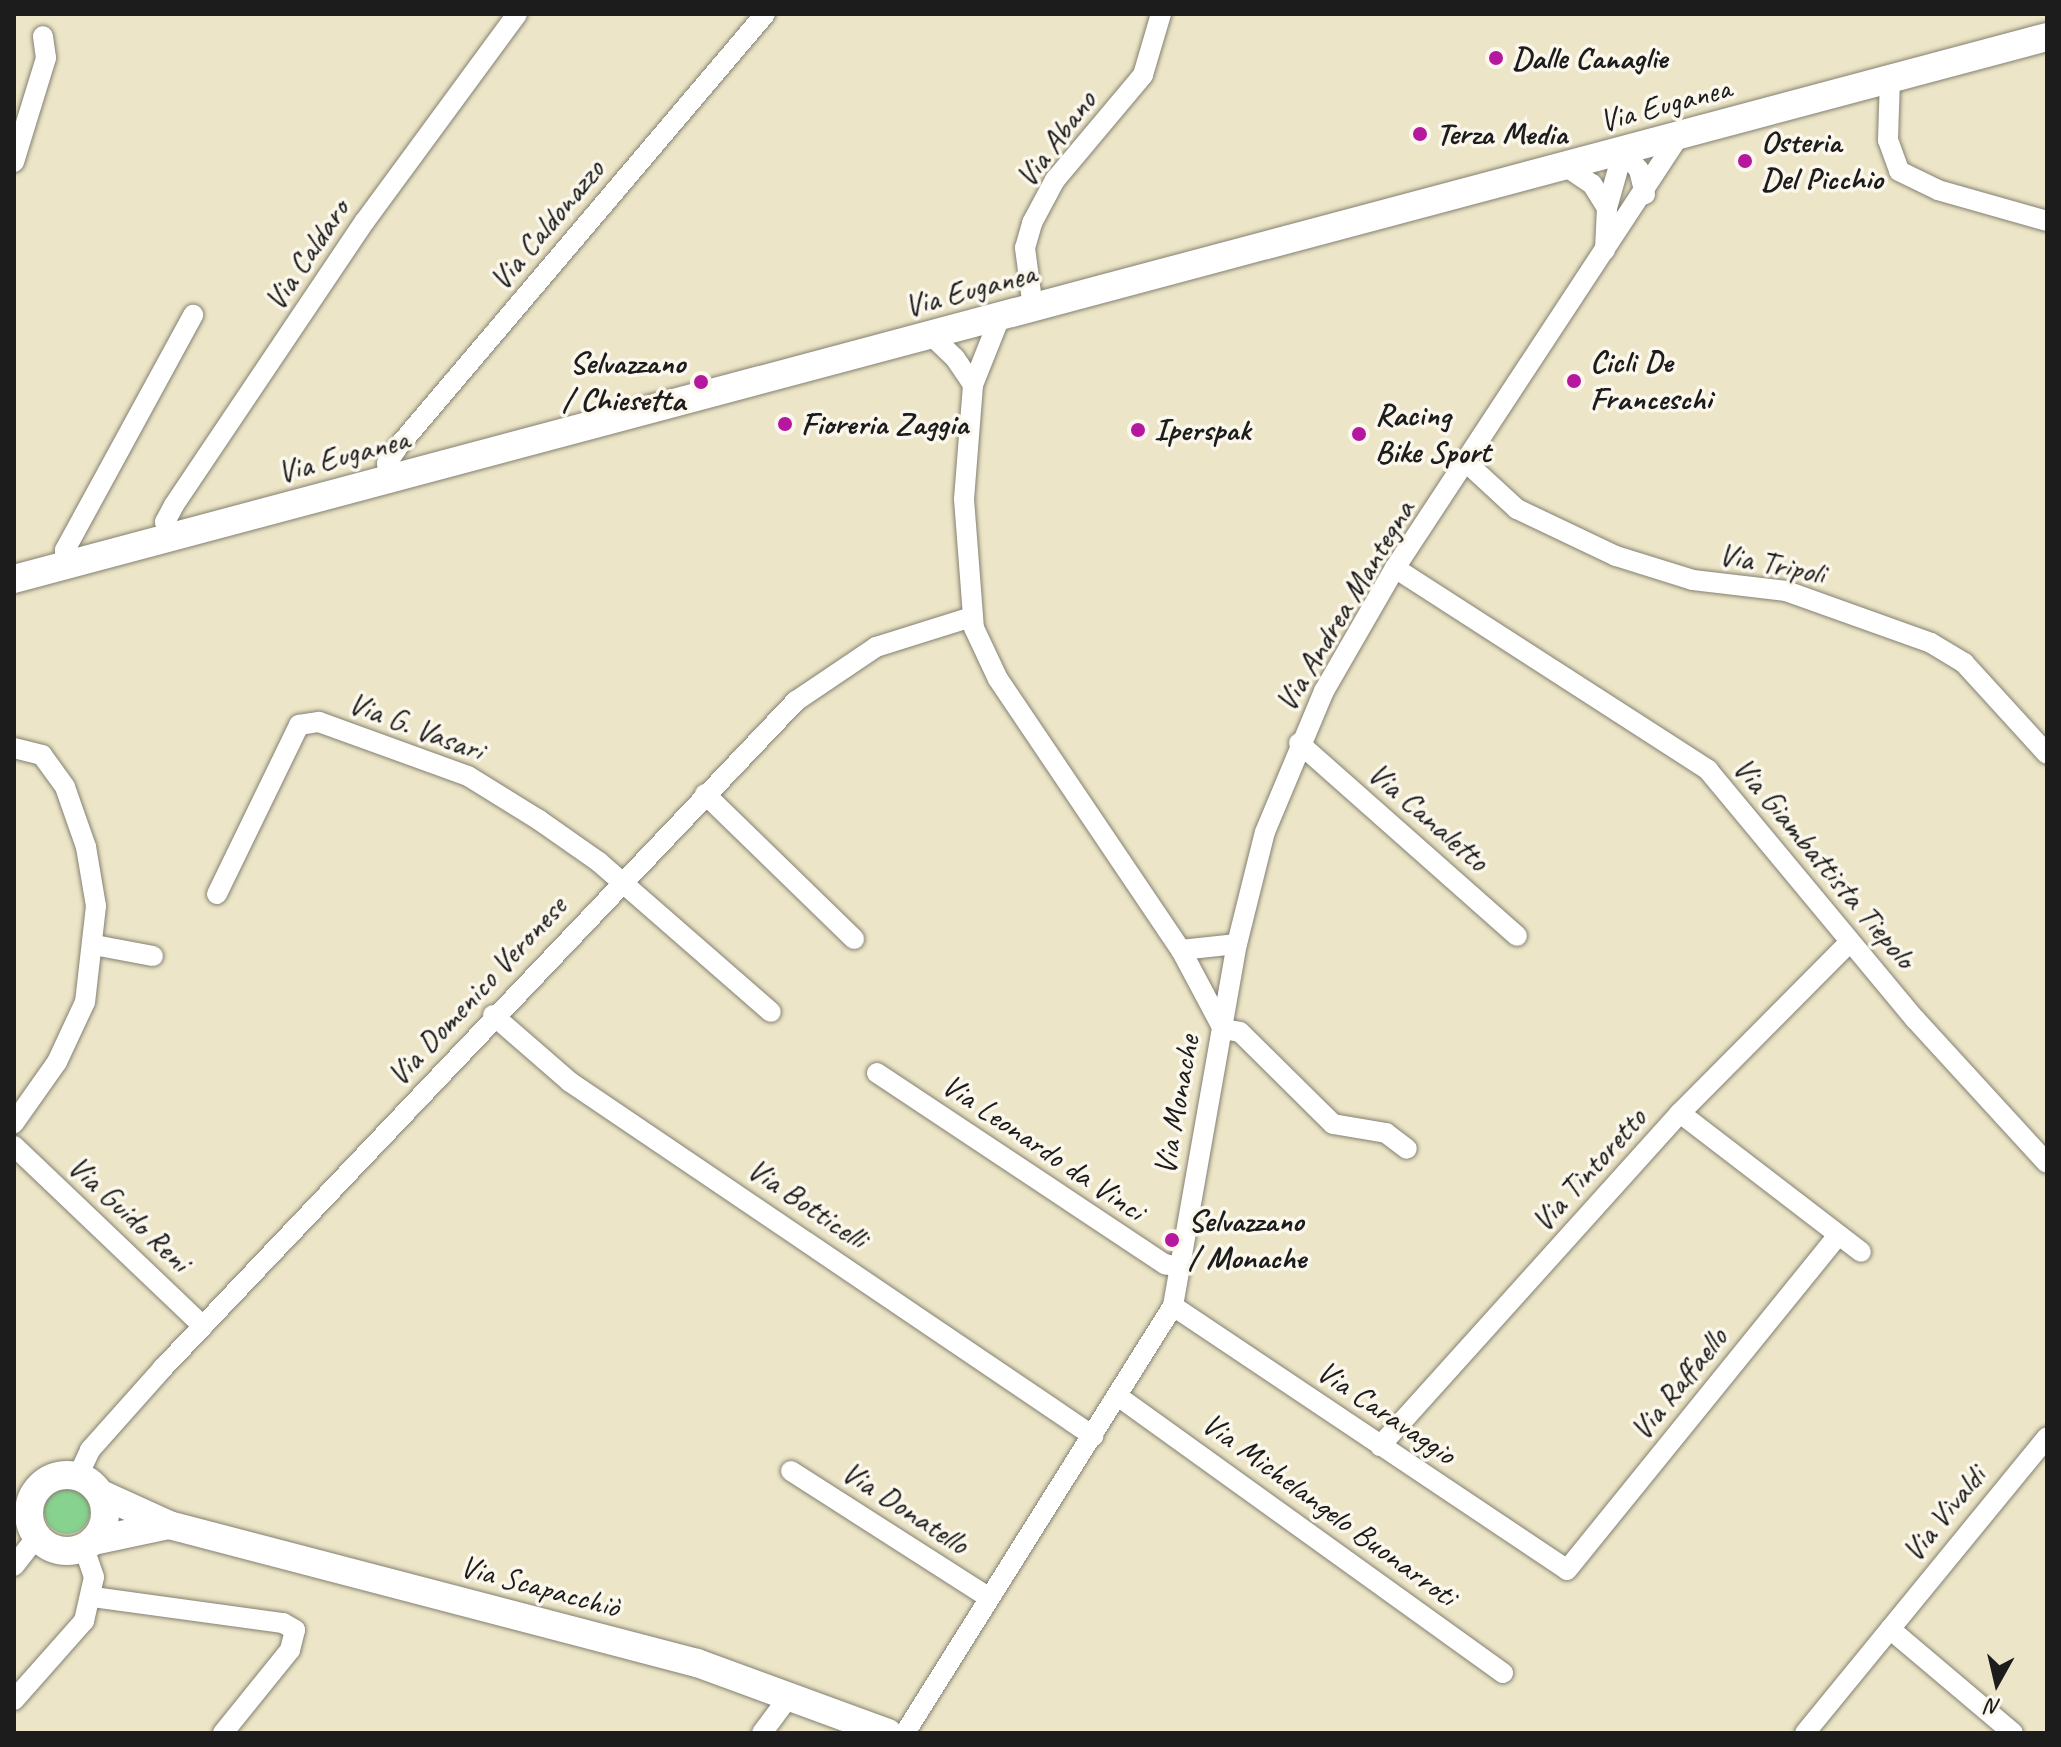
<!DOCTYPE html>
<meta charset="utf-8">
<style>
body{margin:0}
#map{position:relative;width:2061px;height:1747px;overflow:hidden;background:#ece5c7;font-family:Caveat,sans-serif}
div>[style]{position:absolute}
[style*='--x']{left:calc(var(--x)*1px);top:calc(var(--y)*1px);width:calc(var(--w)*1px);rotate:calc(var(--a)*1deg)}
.green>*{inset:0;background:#87d28f}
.round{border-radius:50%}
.roads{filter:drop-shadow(0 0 2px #848072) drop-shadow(0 0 2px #848072)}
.street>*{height:20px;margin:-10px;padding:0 10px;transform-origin:10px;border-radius:10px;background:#fff}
.secondary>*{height:28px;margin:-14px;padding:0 14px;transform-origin:14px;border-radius:14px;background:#fff}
.secondary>.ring{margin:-14px;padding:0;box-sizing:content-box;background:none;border:28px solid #fff;border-radius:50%}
.dots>*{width:22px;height:22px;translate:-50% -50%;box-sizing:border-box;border:4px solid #fbf7ec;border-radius:50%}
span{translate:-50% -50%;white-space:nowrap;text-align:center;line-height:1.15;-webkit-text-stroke:7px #fbf7ec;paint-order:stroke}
.poi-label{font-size:32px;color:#1c1c1c;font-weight:700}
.left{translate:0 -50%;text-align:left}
.right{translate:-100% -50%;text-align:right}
.street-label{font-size:32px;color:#1c1c1c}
.frame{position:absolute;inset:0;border:16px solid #1c1c1c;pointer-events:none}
.north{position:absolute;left:1957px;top:1643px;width:80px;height:80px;-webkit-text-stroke:6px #fbf7ec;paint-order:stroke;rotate:188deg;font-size:22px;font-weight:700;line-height:32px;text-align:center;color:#1c1c1c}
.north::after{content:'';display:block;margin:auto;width:28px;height:36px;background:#1c1c1c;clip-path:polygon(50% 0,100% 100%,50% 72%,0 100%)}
</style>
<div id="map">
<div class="green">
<div class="round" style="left:44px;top:1488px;width:46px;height:46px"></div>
</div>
<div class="roads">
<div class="street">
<div style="--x:1890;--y:79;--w:61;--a:91.9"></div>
<div style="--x:1888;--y:140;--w:33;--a:70"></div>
<div style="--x:1899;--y:171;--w:43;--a:26"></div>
<div style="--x:1938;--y:190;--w:113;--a:15.9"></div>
<div style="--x:1623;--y:151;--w:25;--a:50"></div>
<div style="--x:1639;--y:170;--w:25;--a:76"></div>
<div style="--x:14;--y:162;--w:109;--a:-72.9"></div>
<div style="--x:46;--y:58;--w:22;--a:-98"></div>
<div style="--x:1568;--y:168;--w:29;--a:34"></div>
<div style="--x:1592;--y:184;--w:28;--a:58"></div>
<div style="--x:1605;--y:250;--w:42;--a:-87.3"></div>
<div style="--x:1607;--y:208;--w:59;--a:-74.3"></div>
<div style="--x:1033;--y:308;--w:61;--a:-97.6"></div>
<div style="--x:1025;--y:248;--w:26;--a:-74"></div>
<div style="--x:1032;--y:223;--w:49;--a:-61.9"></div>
<div style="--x:1055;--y:180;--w:137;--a:-50"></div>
<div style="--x:1143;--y:75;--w:64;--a:-73.6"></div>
<div style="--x:1000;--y:317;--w:73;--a:111.7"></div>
<div style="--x:973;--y:385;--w:114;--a:94.5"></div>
<div style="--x:964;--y:499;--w:129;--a:85.6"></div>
<div style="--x:974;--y:628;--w:56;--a:64.8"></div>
<div style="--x:998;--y:679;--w:327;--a:56"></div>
<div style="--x:1181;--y:950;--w:89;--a:62"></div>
<div style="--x:931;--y:335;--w:33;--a:44"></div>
<div style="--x:955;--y:358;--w:32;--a:56"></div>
<div style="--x:1467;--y:463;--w:68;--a:42.6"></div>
<div style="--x:1517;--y:509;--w:110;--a:25.4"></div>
<div style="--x:1616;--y:556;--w:81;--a:17.3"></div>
<div style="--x:1693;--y:580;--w:94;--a:6.7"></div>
<div style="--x:1786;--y:591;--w:154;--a:19.7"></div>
<div style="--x:1931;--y:643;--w:39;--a:31"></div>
<div style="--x:1964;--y:663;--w:123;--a:47.6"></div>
<div style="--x:389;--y:479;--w:16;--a:-97"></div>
<div style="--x:387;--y:463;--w:18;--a:-56"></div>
<div style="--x:397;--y:448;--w:569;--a:-49.7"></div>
<div style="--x:170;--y:538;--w:17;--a:-107"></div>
<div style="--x:165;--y:522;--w:19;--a:-62"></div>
<div style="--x:174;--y:505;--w:342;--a:-56.1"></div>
<div style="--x:365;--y:221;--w:257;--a:-53.7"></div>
<div style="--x:66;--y:565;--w:15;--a:-94"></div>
<div style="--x:65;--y:550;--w:268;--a:-61.4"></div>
<div style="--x:1395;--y:568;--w:373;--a:32.8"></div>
<div style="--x:1708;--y:770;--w:324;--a:50.3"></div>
<div style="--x:1915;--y:1019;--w:195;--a:47.5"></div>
<div style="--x:1299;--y:743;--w:291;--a:41.5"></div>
<div style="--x:14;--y:748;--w:29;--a:14"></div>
<div style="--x:42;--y:755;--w:39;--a:54"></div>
<div style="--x:65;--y:787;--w:64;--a:70.7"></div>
<div style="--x:86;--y:847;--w:60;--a:80.4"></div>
<div style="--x:96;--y:906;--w:97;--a:96.5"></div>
<div style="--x:85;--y:1002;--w:66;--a:115"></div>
<div style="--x:57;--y:1062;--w:75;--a:125.2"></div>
<div style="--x:705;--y:794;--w:208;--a:44.2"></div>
<div style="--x:217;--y:894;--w:188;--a:-64.1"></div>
<div style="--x:299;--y:725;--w:20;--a:-9"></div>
<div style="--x:319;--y:722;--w:158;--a:19.9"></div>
<div style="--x:468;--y:776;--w:84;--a:31.8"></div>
<div style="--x:539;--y:820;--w:73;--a:35"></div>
<div style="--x:599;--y:862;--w:228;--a:41.1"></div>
<div style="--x:94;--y:945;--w:60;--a:10.6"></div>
<div style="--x:1181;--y:950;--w:56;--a:-6.1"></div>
<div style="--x:493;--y:1015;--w:102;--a:41"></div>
<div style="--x:570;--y:1082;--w:632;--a:34.09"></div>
<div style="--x:1223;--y:1029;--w:17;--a:10"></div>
<div style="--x:1240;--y:1032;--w:131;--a:44.7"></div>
<div style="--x:1333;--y:1124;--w:54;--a:9.6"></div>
<div style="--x:1386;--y:1133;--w:26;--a:37"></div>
<div style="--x:877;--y:1073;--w:346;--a:33.6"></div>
<div style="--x:1165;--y:1264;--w:14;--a:12"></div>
<div style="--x:1680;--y:1113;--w:228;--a:37.5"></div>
<div style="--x:14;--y:1146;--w:261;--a:43.6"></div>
<div style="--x:1173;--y:1306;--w:474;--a:33.8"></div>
<div style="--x:1567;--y:1570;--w:429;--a:-51"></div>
<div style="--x:1119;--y:1397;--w:473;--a:35.7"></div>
<div style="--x:1380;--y:1446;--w:448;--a:-48"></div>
<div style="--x:1680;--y:1113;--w:241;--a:-45.2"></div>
<div style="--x:791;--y:1471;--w:234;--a:32.6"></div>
<div style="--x:78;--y:1476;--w:29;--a:-65"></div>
<div style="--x:90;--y:1450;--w:110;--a:-48.3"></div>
<div style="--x:163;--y:1368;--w:920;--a:-46.5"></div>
<div style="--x:796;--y:701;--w:97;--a:-34"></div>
<div style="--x:876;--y:647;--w:101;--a:-17.4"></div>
<div style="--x:14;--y:1566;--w:37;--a:-52"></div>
<div style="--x:93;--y:1597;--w:192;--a:7.8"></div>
<div style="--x:283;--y:1623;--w:14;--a:30"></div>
<div style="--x:295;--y:1630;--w:21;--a:104"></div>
<div style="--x:290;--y:1650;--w:107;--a:128.9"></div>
<div style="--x:1890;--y:1629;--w:161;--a:40.2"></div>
<div style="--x:14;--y:1700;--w:106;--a:-48.5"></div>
<div style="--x:84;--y:1621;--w:45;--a:-77.2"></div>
<div style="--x:94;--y:1577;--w:31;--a:-109"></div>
<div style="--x:762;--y:1733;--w:49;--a:-53.4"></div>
<div style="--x:905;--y:1733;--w:504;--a:-57.89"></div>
<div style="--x:1173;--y:1306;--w:368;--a:-80"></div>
<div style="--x:1237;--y:944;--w:115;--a:-76"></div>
<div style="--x:1265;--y:832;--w:153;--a:-67.3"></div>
<div style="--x:1324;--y:691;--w:142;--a:-60"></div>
<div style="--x:1395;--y:568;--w:517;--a:-56.68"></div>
<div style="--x:1805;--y:1733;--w:382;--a:-50.7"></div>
</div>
<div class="secondary">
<div style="--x:14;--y:579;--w:2104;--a:-14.93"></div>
<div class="ring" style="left:29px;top:1475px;width:48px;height:48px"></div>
<div style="--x:101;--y:1494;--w:75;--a:24.5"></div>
<div style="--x:169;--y:1525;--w:546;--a:14.65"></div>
<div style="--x:697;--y:1663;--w:203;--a:20.1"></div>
<div style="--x:93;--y:1541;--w:77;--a:-12"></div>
</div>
</div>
<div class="dots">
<div style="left:1496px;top:58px;background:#b5179e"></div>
<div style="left:1420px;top:134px;background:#b5179e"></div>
<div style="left:1745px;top:161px;background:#b5179e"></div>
<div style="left:1574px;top:381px;background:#b5179e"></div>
<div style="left:701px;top:382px;background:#b5179e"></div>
<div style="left:785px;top:424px;background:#b5179e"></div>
<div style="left:1138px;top:430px;background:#b5179e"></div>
<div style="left:1359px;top:434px;background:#b5179e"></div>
<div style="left:1172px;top:1240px;background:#b5179e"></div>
</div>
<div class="poi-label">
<span class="left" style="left:1512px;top:58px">Dalle Canaglie</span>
<span class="left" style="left:1436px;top:134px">Terza Media</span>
<span class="left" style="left:1761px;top:161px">Osteria<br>Del Picchio</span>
<span class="left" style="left:1590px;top:381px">Cicli De<br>Franceschi</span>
<span class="right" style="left:685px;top:382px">Selvazzano<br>/ Chiesetta</span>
<span class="left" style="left:1375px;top:434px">Racing<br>Bike Sport</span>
<span class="left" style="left:801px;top:424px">Fioreria Zaggia</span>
<span class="left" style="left:1154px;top:430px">Iperspak</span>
<span class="left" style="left:1188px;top:1240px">Selvazzano<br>/ Monache</span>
</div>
<div class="street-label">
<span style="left:1665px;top:105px;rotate:-15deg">Via Euganea</span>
<span style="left:1056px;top:139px;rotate:-53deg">Via Abano</span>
<span style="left:547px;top:225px;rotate:-50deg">Via Caldonazzo</span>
<span style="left:307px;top:255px;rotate:-56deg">Via Caldaro</span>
<span style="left:970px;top:290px;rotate:-15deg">Via Euganea</span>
<span style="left:343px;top:456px;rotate:-15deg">Via Euganea</span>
<span style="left:1772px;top:564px;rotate:11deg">Via Tripoli</span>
<span style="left:1345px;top:606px;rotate:-59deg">Via Andrea Mantegna</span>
<span style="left:416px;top:727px;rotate:21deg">Via G. Vasari</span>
<span style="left:1428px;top:817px;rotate:41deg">Via Canaletto</span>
<span style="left:1824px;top:863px;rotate:50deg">Via Giambattista Tiepolo</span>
<span style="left:477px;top:991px;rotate:-47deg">Via Domenico Veronese</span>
<span style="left:1177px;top:1105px;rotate:-80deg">Via Monache</span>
<span style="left:1043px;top:1148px;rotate:34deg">Via Leonardo da Vinci</span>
<span style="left:1589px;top:1170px;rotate:-48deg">Via Tintoretto</span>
<span style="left:807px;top:1204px;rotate:34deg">Via Botticelli</span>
<span style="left:129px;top:1214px;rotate:43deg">Via Guido Reni</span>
<span style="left:1679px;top:1384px;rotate:-51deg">Via Raffaello</span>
<span style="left:1386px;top:1413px;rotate:34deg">Via Caravaggio</span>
<span style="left:905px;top:1508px;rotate:33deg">Via Donatello</span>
<span style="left:1329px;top:1510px;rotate:36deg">Via Michelangelo Buonarroti</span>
<span style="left:1944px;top:1514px;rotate:-51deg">Via Vivaldi</span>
<span style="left:540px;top:1587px;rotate:15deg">Via Scapacchiò</span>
</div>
<div class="frame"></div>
<div class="north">N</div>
</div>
